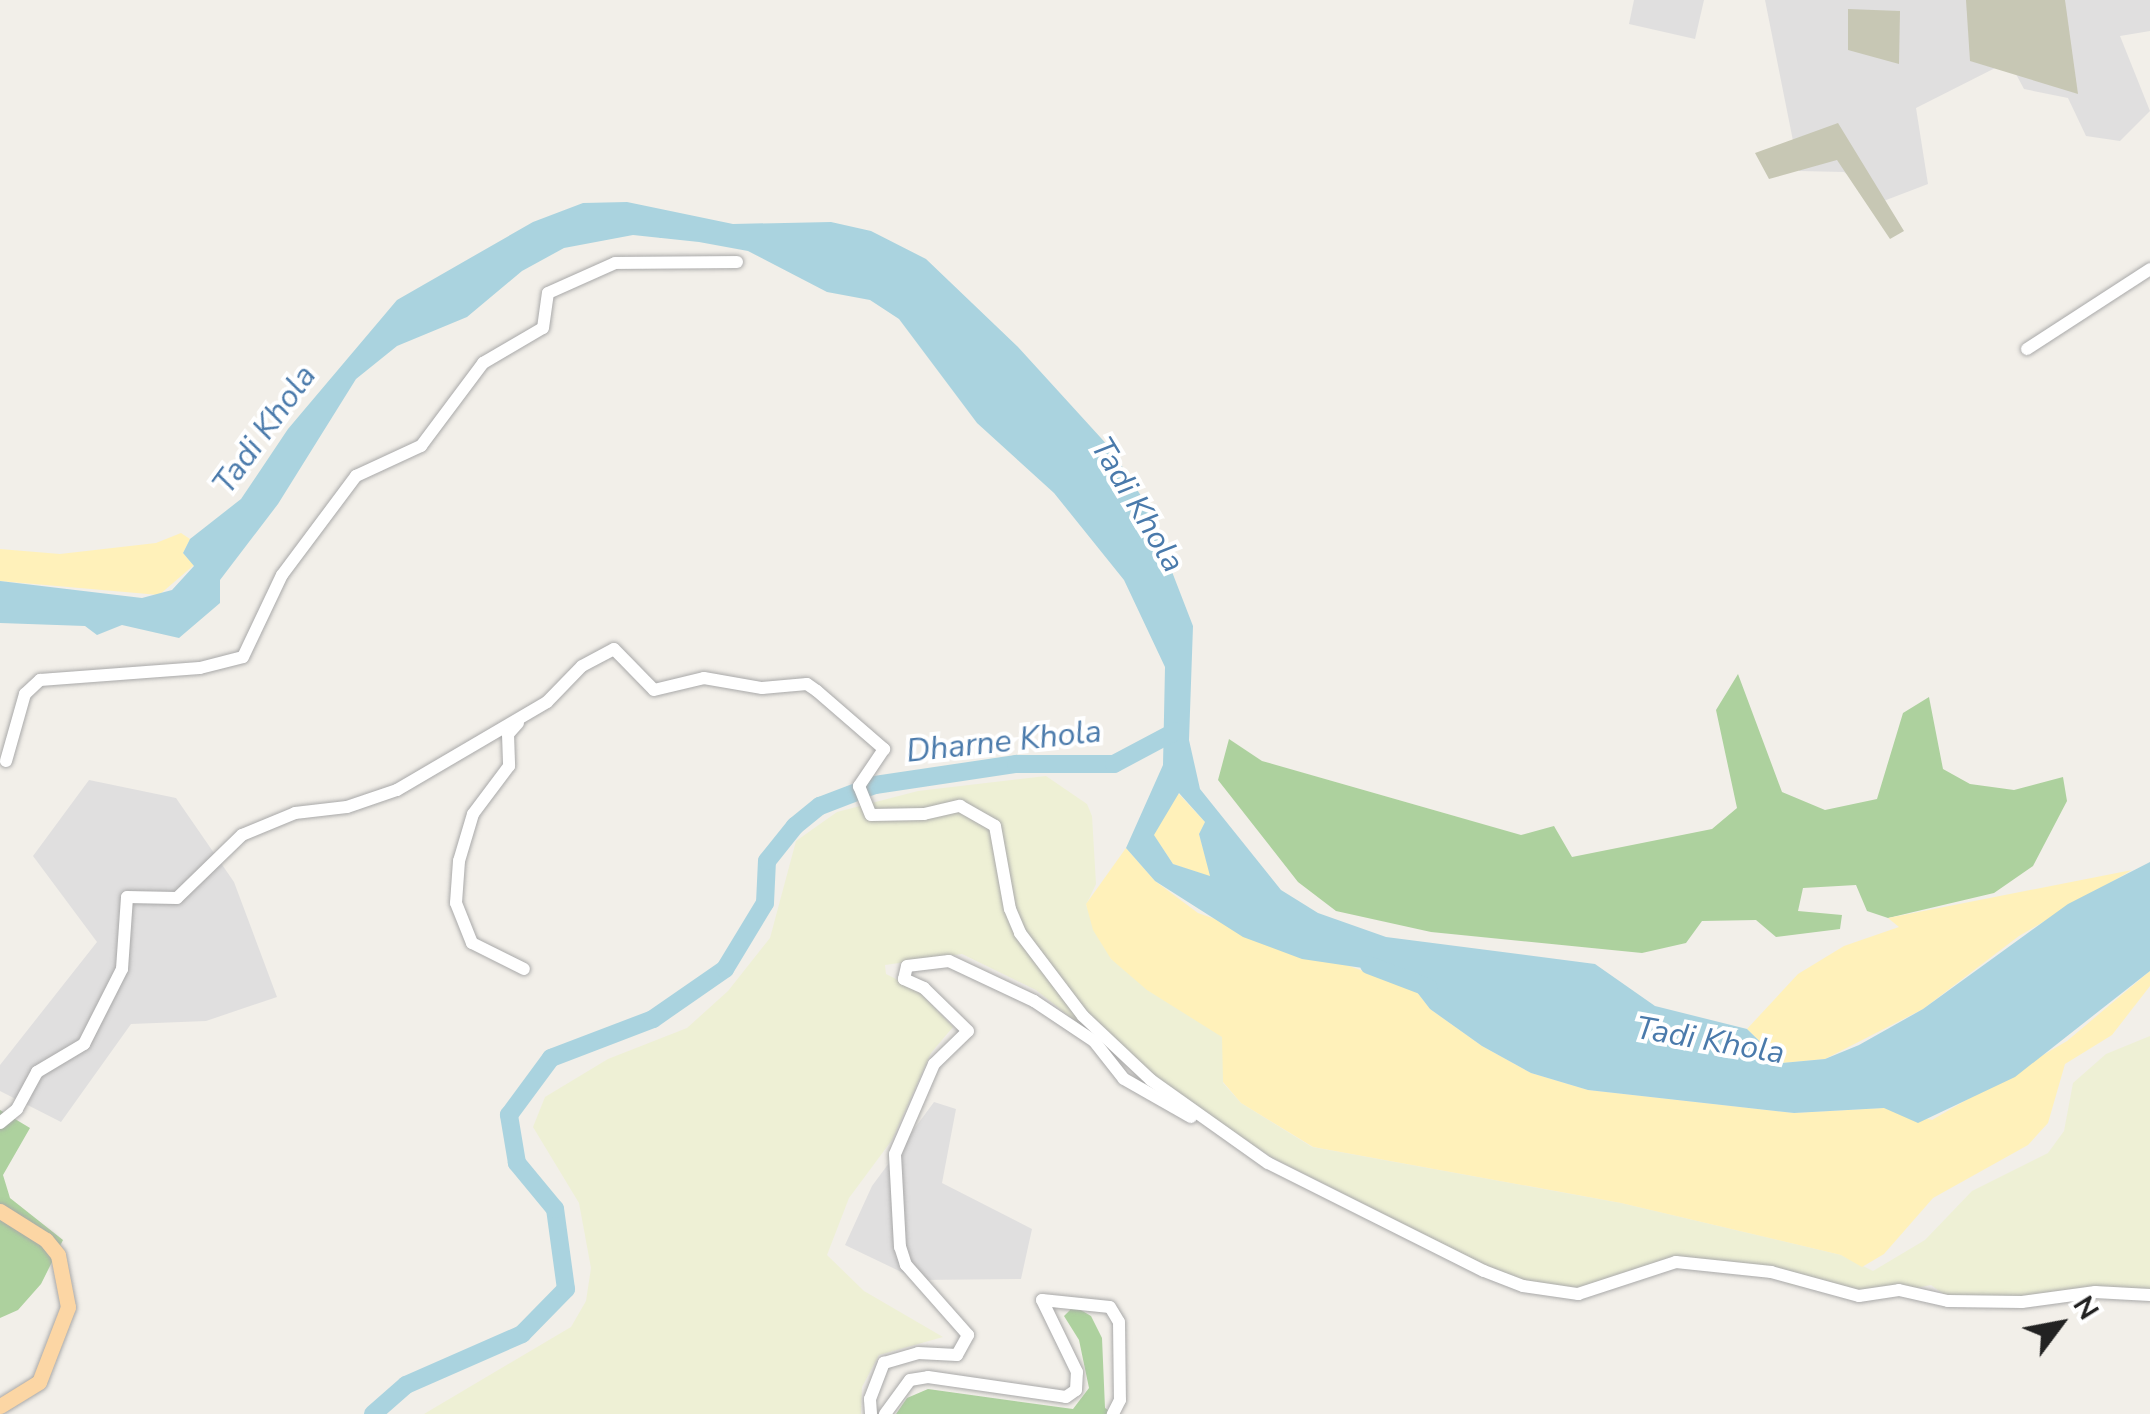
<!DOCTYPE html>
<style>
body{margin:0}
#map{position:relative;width:2150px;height:1414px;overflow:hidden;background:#f2efe9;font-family:"Nunito Sans",sans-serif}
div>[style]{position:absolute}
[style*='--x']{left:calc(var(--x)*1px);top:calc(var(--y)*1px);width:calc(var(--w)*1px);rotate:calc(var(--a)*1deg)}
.residential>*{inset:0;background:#e0dfdf}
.construction>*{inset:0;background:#c7c7b4}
.farmland>*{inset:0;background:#eef0d5}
.forest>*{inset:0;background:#add19e}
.sand>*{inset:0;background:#fff1ba}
.water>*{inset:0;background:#aad3df}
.river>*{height:18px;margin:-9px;padding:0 9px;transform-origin:9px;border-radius:9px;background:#aad3df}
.roads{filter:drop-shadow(0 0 2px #a9a9a9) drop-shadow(0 0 2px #a9a9a9)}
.minor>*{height:12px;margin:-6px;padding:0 6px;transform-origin:6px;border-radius:6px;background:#fff}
.major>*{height:15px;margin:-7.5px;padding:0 7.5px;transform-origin:7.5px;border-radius:7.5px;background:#fcd6a4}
span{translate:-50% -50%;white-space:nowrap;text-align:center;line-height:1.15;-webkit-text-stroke:8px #fff;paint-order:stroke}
.water-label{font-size:32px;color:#4a7aab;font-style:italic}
.north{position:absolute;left:2010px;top:1274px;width:100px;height:100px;-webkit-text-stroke:8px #fff;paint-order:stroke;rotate:58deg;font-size:28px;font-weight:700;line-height:40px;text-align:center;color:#222}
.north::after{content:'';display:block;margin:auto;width:35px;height:45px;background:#222;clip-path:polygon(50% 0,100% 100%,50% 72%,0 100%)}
</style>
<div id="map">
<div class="residential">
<div style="clip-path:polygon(1634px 0,1704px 0,1695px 39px,1629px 24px)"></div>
<div style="clip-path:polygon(1765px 0,2150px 0,2150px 31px,2120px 36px,2150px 111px,2120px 141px,2086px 136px,2068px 98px,2024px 89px,2009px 61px,1916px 108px,1928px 184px,1881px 202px,1844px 172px,1799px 171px)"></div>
<div style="clip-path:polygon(89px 780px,176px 798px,234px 882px,277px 997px,206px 1021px,131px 1024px,61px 1122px,0 1091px,0 1065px,97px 942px,33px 856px)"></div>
<div style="clip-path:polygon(934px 1102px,956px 1109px,942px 1183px,1032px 1229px,1021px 1279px,918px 1280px,845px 1245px,872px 1186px)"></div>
</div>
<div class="construction">
<div style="clip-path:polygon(1966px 0,2065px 0,2078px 94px,1970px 61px)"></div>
<div style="clip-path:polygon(1848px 9px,1900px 11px,1899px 64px,1848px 50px)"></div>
<div style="clip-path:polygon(1838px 123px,1904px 231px,1890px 239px,1837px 160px,1769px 179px,1755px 153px)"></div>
</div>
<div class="farmland">
<div style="clip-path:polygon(1046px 776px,1087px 804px,1092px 816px,1096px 884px,1086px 905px,1111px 959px,1223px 1037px,1223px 1083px,1241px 1103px,1312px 1147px,1621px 1203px,1841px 1255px,1873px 1271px,1925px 1240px,1972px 1191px,2048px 1153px,2064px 1131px,2073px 1083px,2106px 1054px,2150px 1036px,2150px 1298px,2101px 1293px,2023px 1304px,1949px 1298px,1931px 1285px,1860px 1299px,1788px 1284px,1774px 1269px,1672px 1259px,1574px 1291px,1519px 1283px,1271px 1157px,1112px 1050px,1036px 990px,962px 954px,885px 965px,886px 974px,916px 989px,953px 1027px,931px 1053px,892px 1140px,849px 1198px,827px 1255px,864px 1291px,943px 1337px,879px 1355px,862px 1387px,861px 1414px,424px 1414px,571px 1327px,586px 1301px,591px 1268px,579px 1203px,533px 1127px,545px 1097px,608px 1059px,687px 1028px,728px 991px,770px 938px,796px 841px,837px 812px,918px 791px)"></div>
</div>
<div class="forest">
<div style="clip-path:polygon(1738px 674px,1782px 792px,1825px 810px,1877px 799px,1903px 713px,1929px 697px,1943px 769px,1970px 784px,2014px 790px,2063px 777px,2067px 801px,2033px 866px,1994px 893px,1888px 918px,1867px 911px,1856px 885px,1803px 888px,1798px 911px,1842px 915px,1840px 929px,1776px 937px,1756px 920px,1702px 921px,1686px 943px,1642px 953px,1431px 932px,1336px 911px,1298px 882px,1218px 780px,1229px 739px,1262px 761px,1521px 835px,1554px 826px,1572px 857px,1712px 829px,1737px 808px,1716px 710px)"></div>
<div style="clip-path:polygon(0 1110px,30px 1128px,3px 1175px,10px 1198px,63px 1240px,41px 1284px,18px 1310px,0 1318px)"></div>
<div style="clip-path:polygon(1074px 1306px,1091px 1316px,1102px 1338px,1105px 1408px,1114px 1414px,896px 1414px,907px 1398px,928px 1389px,1073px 1409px,1089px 1388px,1079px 1340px,1064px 1316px)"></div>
</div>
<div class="sand">
<div style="clip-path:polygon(181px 533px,190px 539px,183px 553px,194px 565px,159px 595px,0 581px,0 549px,60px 554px,156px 543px)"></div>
<div style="clip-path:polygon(1178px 793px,1205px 822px,1199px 834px,1211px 877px,1173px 864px,1153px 834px)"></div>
<div style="clip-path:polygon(1126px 848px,1155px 881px,1198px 913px,1366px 972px,1403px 974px,1430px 1009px,1482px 1046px,1531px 1073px,1588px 1090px,1794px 1113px,1884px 1108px,1932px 1120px,2067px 1041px,2150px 971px,2150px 986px,2112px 1035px,2065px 1064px,2048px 1123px,2028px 1145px,1933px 1198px,1884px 1254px,1862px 1267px,1841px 1255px,1621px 1203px,1313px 1147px,1241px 1103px,1223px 1082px,1222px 1037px,1147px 990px,1111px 959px,1093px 930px,1086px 904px)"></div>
<div style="clip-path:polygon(2132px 870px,2019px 936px,1923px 1009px,1825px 1059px,1782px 1063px,1747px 1029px,1798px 974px,1844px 946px,1899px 927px,1888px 918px)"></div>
</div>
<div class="water">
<div style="clip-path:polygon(evenodd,627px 202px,733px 224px,831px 222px,871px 231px,926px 259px,1018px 347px,1111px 449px,1145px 502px,1193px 626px,1189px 740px,1200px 789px,1281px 890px,1318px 913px,1386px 937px,1595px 964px,1655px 1006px,1747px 1029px,1782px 1063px,1825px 1059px,1859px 1045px,1923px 1009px,2068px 904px,2150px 862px,2150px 971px,2015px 1077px,1918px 1123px,1884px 1108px,1794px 1113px,1588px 1090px,1531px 1073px,1482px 1046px,1430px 1009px,1403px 974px,1302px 959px,1243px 937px,1155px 881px,1126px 848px,1163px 765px,1165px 667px,1124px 580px,1054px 493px,977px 423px,899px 319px,870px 300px,827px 292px,748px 251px,699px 242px,633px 235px,564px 248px,522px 271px,467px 317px,397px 346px,356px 379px,278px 504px,220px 580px,220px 603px,179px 638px,122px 625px,97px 635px,85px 626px,0 623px,0 581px,142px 598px,172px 590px,194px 566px,183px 553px,190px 539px,241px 499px,288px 429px,397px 300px,533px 222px,583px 203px,627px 202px,1179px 793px,1205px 822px,1199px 834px,1210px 876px,1173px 864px,1154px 835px,1179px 793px)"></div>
</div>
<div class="river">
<div style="--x:1369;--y:965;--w:64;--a:21"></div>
<div style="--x:373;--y:1414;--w:44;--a:-41.3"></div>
<div style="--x:406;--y:1385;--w:127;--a:-23.7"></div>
<div style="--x:522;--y:1334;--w:63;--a:-45.6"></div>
<div style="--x:566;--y:1289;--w:81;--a:-97.8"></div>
<div style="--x:555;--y:1209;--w:60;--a:-129.6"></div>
<div style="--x:517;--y:1163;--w:49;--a:-99.5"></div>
<div style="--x:509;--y:1115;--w:71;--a:-53.6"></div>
<div style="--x:551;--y:1058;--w:109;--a:-20.9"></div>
<div style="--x:653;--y:1019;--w:88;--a:-34.8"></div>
<div style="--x:725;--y:969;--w:77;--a:-58.8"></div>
<div style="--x:765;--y:903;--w:42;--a:-87.3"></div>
<div style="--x:767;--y:861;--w:45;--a:-51.3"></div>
<div style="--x:795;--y:826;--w:32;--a:-39"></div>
<div style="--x:820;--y:806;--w:59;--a:-20.9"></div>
<div style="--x:875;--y:785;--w:143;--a:-8.5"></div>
<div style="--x:1016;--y:764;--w:98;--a:0"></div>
<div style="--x:1114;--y:764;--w:70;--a:-28"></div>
</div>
<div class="roads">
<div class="minor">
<div style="--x:2027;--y:349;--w:147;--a:-33"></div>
<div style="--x:518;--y:723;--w:15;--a:132"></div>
<div style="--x:508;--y:734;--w:32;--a:88"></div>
<div style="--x:509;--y:766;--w:60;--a:126.9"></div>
<div style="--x:473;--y:814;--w:49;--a:106.6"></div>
<div style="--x:459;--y:861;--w:42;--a:94.1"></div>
<div style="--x:456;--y:903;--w:43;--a:68.2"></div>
<div style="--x:472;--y:943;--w:58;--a:26.6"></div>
<div style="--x:6;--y:761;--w:70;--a:-74.2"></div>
<div style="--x:25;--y:694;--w:21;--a:-43"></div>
<div style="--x:40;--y:680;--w:160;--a:-4.3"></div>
<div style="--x:200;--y:668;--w:44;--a:-14.3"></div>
<div style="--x:243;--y:657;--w:91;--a:-64.6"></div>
<div style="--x:282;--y:575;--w:124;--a:-53.2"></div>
<div style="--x:356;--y:476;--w:72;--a:-24.8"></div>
<div style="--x:421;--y:446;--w:104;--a:-53.2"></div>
<div style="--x:483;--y:363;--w:69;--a:-30.3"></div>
<div style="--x:543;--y:328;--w:35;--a:-82"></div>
<div style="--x:548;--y:293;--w:73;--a:-24.1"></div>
<div style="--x:615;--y:263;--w:122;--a:-0.5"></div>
<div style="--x:0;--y:1123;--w:22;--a:-39"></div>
<div style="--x:17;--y:1109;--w:42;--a:-61.6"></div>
<div style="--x:37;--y:1072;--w:55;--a:-30.8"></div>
<div style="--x:84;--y:1044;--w:84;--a:-63.1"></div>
<div style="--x:122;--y:969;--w:72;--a:-86"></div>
<div style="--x:127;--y:897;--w:50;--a:1.1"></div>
<div style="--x:177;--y:898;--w:91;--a:-44.1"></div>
<div style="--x:242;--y:835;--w:57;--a:-22.5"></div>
<div style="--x:295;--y:813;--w:52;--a:-6.6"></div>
<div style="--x:347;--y:807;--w:53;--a:-18.8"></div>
<div style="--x:397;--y:790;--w:174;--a:-30.4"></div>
<div style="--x:547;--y:702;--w:50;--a:-45.8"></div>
<div style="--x:582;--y:666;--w:36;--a:-28"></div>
<div style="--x:614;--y:649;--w:57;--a:45.7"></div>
<div style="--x:654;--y:690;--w:51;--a:-13.5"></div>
<div style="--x:704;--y:678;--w:59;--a:9.8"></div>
<div style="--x:762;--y:688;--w:45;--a:-5.1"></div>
<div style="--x:807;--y:684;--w:12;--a:35"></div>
<div style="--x:817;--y:691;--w:89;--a:40.9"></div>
<div style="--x:884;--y:749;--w:45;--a:124"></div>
<div style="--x:859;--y:786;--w:31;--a:68"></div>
<div style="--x:871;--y:815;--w:53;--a:-1.1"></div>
<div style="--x:924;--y:814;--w:37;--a:-13"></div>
<div style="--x:960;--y:806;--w:40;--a:29.7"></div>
<div style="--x:995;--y:826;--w:84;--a:79.8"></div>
<div style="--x:1010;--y:909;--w:26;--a:67"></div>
<div style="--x:1020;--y:933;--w:104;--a:52.8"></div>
<div style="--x:1083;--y:1016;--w:93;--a:43.3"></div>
<div style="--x:1151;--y:1080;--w:143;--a:35.4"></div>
<div style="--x:1268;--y:1163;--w:241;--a:26.6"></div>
<div style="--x:1484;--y:1271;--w:42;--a:21"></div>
<div style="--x:1523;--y:1286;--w:56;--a:8.3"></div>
<div style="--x:1578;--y:1294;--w:103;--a:-18.1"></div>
<div style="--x:1676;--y:1262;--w:96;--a:6"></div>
<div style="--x:1771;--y:1272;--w:91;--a:15.3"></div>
<div style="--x:1859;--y:1296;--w:40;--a:-8.5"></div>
<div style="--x:1899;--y:1290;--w:50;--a:12.7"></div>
<div style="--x:1948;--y:1301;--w:74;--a:0.8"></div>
<div style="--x:2022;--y:1302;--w:74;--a:-7.8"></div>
<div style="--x:2095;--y:1292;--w:55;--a:3.1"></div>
<div style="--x:871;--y:1414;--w:15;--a:-94"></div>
<div style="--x:870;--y:1399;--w:39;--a:-69"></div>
<div style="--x:884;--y:1363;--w:35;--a:-16"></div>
<div style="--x:918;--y:1353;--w:39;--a:3"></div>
<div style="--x:957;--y:1355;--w:23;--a:-61"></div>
<div style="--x:968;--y:1335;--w:94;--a:-131.5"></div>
<div style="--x:906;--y:1265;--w:19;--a:-108"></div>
<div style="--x:900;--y:1247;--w:93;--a:-93.1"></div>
<div style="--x:895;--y:1154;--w:98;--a:-66.6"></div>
<div style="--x:934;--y:1064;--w:47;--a:-44.1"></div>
<div style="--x:968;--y:1031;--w:62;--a:-135.7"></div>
<div style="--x:924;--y:988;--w:22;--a:-156"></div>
<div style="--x:904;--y:979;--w:13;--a:-77"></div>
<div style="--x:907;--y:966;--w:42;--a:-6.8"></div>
<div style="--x:949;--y:961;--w:94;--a:25.2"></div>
<div style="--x:1034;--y:1001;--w:72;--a:33.7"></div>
<div style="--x:1094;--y:1041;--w:48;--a:51.7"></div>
<div style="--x:1124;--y:1079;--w:77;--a:29.6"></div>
<div style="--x:885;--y:1414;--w:42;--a:-53.7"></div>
<div style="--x:910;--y:1380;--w:18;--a:-9"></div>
<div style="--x:928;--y:1377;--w:139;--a:8.2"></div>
<div style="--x:1066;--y:1397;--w:12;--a:-35"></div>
<div style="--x:1076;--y:1390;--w:18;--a:-87"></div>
<div style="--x:1077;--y:1372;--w:80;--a:-115.9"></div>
<div style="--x:1042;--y:1300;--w:68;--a:5.9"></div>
<div style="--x:1110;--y:1307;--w:17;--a:59"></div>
<div style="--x:1119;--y:1322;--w:78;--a:89.3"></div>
<div style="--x:1120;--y:1400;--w:16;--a:117"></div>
</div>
<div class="major">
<div style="--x:0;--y:1211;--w:54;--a:32.2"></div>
<div style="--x:46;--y:1240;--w:19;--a:51"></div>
<div style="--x:58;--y:1255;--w:53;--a:79.1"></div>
<div style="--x:68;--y:1307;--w:80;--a:111.1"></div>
<div style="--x:39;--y:1382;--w:46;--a:148.4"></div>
</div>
</div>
<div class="water-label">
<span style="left:265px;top:430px;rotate:-54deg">Tadi Khola</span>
<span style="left:1137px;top:505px;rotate:59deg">Tadi Khola</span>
<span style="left:1004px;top:742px;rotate:-6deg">Dharne Khola</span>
<span style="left:1710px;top:1041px;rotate:10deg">Tadi Khola</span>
</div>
<div class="north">N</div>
</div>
